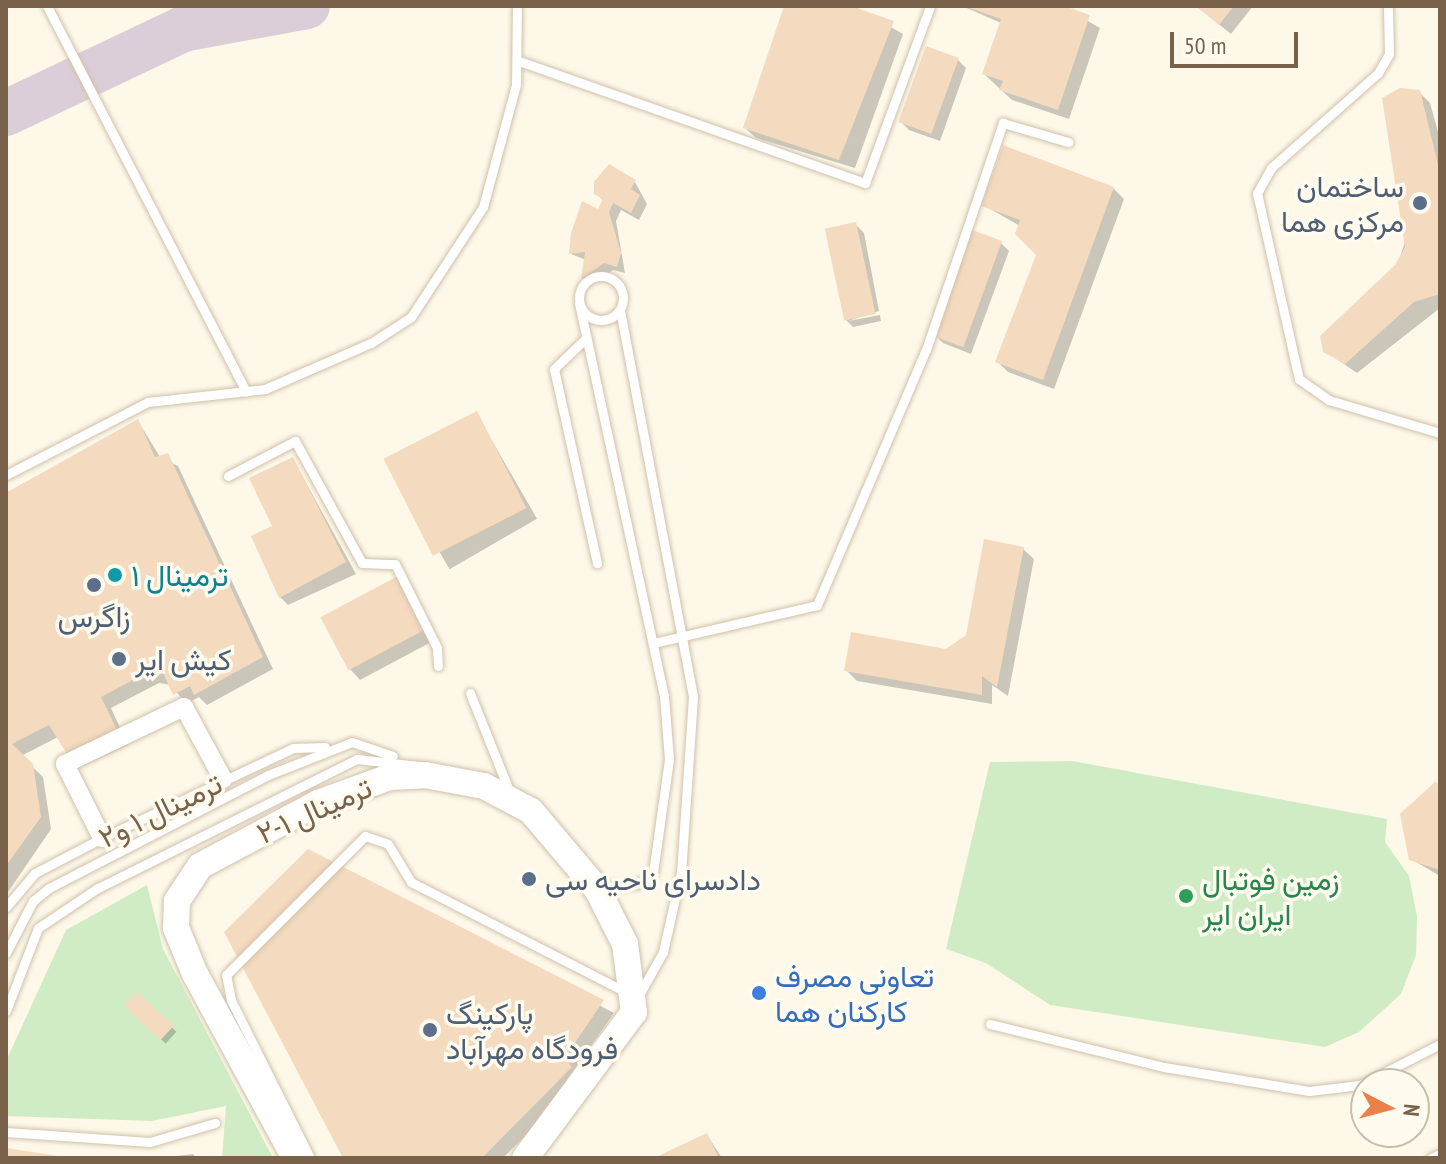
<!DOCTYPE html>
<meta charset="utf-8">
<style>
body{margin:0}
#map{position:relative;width:1446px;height:1164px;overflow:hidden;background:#fdf8e8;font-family:"PT Sans Narrow",Vazirmatn,sans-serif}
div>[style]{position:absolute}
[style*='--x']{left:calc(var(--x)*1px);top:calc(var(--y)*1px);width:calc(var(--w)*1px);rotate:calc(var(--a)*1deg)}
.green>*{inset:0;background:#d0ecc5}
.shadow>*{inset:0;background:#0003;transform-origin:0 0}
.taxiway>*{height:46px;margin:-23px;padding:0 23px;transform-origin:23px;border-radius:23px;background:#dcced8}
.building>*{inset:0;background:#f4dabe;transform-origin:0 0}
.roads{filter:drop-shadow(0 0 2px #d0c1ac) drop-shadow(0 0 2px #d0c1ac)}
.lane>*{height:9px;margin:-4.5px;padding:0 4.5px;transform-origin:4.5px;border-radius:4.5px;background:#fff}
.lane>.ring{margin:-4.5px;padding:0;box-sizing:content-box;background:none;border:9px solid #fff;border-radius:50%}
.street>*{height:18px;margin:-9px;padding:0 9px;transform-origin:9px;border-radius:9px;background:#fff}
.secondary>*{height:26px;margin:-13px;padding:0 13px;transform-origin:13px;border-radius:13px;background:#fff}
.dots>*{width:22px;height:22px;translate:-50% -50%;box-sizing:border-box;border:4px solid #fffbef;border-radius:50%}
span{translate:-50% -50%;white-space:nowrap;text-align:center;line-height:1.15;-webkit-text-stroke:7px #fffbef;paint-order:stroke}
.service-label{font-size:30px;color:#4e5e75}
.right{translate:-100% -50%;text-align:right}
.left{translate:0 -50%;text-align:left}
.culture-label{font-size:30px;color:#0d838f}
.street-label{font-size:30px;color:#79614a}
.leisure-label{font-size:30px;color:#27864d}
.shop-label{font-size:30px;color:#366cbe}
.frame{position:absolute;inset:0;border:8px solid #79614a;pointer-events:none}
.north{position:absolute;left:1350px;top:1068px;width:80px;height:80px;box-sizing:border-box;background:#fffbef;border:2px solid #c9bdad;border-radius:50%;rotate:96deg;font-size:22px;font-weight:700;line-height:32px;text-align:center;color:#79614a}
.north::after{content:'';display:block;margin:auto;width:28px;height:36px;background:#eb8149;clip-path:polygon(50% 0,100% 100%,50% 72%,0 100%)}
.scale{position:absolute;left:1170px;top:32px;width:128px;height:36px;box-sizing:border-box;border:4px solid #79614a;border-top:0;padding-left:10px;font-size:24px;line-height:28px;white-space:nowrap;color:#79614a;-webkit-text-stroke:6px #fffbef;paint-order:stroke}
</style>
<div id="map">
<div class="green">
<div style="clip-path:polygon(1072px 761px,1387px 819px,1385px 842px,1409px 876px,1417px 916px,1416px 955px,1401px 994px,1359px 1032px,1325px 1047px,1050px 1005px,986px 963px,946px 949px,990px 762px)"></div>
<div style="clip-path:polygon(147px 885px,163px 949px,273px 1158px,222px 1158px,226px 1106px,152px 1121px,6px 1116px,6px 1061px,66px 930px)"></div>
</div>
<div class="shadow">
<div style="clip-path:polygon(786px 6px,854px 6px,903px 34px,855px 168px,756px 138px,745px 128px)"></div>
<div style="clip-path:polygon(962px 6px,1062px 6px,1100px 28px,1069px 119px,1012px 100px,984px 74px,1001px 23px)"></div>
<div style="clip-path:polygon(1196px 6px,1253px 6px,1231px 34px)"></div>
<div style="clip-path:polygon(958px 60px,966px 68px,940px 141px,909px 130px,901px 122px)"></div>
<div style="clip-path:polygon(1419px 92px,1430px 103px,1440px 139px,1440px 308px,1357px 373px,1325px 351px,1397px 266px,1408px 233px)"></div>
<div style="clip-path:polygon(609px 167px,635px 182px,647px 204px,639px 220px,621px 210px,616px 221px,625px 273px,613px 270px,591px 285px,583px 278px,586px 260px,571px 254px,604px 201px,596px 193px)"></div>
<div style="clip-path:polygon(1113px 188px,1124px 199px,1054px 389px,1008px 372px,997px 361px,1038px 254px,1020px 226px,983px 205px)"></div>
<div style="clip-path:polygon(856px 225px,864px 233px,879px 311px,848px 321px,880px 315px,881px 321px,853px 327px,845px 319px)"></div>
<div style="clip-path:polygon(1001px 243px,1009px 251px,971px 354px,943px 343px,935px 335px)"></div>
<div style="left:476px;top:413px;width:122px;height:101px;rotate:60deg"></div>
<div style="clip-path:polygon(138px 421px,160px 457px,178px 466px,273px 669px,207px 705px,199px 697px,186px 704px,171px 685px,159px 683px,111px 708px,128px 745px,81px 767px,58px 737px,21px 756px,43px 777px,51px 829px,6px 895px,6px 493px)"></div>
<div style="clip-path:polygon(293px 459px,356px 574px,288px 605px,280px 597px,274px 526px)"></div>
<div style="clip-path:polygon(1023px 549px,1034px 559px,1008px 696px,992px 685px,992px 704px,857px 681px,846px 670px,947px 651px,968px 636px)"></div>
<div style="clip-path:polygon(397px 578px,435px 640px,360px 680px,350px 669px)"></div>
<div style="clip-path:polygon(1440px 786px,1440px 876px,1411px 859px)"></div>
<div style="clip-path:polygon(308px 851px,614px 1013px,573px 1071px,581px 1079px,503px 1158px,345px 1158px)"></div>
<div style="left:137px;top:995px;width:54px;height:16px;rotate:43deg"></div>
<div style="clip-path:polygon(707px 1135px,722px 1158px,659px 1158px)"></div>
<div style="clip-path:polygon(193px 1154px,196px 1158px,159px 1158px)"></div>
</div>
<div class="taxiway">
<div style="--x:6;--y:113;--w:196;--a:-25.4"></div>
<div style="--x:183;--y:29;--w:126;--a:-10.5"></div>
</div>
<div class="building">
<div style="clip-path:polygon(784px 6px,851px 6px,894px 21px,839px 160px,743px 128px)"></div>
<div style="clip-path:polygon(963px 6px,1064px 6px,1090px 15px,1058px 110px,999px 90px,1003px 81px,982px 74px,1001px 19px)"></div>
<div style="clip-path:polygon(1196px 6px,1234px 6px,1219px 25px)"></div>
<div style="left:926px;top:46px;width:35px;height:81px;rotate:20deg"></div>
<div style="clip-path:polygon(1400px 88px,1420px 90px,1440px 173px,1440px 294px,1414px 302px,1345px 364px,1323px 352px,1320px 336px,1395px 265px,1405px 247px,1382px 98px)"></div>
<div style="clip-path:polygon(1003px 145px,1114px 187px,1043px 380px,995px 362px,1036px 255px,1015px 234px,1020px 220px,981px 206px)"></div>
<div style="clip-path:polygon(609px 164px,636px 180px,631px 189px,640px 195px,631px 213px,613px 203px,609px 212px,621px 253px,617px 267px,604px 263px,581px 279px,585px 252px,569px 254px,571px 233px,582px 201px,598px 209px,603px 199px,594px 194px,594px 182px)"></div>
<div style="left:856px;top:222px;width:94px;height:32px;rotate:78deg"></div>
<div style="left:972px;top:230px;width:32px;height:113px;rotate:20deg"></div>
<div style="left:477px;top:411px;width:109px;height:105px;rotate:63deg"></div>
<div style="clip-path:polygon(138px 419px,155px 457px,168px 453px,263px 657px,194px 695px,190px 686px,173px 695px,163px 673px,151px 678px,148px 672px,101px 697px,119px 734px,69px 757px,49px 725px,12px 744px,33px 764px,41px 817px,6px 866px,6px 493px)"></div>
<div style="clip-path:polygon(293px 457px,346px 562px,279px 598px,251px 536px,272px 526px,249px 478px)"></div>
<div style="clip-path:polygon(984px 539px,1024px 547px,997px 687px,982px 676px,982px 695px,844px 671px,851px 632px,946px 649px,966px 635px)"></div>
<div style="left:398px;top:576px;width:60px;height:88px;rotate:62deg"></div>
<div style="clip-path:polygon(1435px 782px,1440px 784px,1440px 870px,1409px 860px,1400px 814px)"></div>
<div style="clip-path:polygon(308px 849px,604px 1000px,564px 1059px,572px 1067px,482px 1158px,343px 1158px,224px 932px)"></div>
<div style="left:137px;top:992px;width:50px;height:19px;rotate:43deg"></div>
<div style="clip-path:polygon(707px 1133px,719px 1158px,654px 1158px)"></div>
<div style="clip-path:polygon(6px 1148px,58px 1156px,58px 1158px,6px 1158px)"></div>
</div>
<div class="roads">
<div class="lane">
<div style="--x:47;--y:6;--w:434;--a:62.7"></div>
<div style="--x:1388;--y:6;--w:48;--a:88.8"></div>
<div style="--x:1389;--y:54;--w:22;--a:120"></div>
<div style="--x:1378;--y:73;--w:143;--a:138.4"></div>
<div style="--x:1271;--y:168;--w:29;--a:119"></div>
<div style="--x:1257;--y:193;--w:191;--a:77.3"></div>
<div style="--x:1299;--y:379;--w:37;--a:35"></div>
<div style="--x:1329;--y:400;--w:116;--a:16.6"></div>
<div style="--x:519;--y:61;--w:367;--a:19.4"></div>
<div style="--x:865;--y:183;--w:189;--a:-69.8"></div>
<div class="ring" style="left:579px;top:276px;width:35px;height:35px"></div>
<div style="--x:579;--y:303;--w:402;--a:77.8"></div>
<div style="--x:664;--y:696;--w:63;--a:85.5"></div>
<div style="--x:669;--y:759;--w:115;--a:98"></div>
<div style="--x:653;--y:873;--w:16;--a:140"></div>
<div style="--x:641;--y:883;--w:40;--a:172.9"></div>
<div style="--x:620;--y:310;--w:394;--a:79.3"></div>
<div style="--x:693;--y:697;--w:175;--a:93.9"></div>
<div style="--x:681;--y:872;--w:82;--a:102.7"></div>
<div style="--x:663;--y:952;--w:49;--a:119.2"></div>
<div style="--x:586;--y:338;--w:45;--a:135.9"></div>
<div style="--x:554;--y:369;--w:199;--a:77.5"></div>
<div style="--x:6;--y:475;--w:160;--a:-27.2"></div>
<div style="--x:148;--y:402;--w:118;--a:-6.3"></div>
<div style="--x:265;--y:389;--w:116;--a:-23.5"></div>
<div style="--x:371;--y:343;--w:48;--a:-33"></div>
<div style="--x:411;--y:317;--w:131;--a:-56.8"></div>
<div style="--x:483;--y:207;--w:126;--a:-74.9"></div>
<div style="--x:516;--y:85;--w:79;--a:-89.3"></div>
<div style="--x:228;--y:476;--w:76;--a:-27.6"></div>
<div style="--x:295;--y:441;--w:139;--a:61.2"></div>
<div style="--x:362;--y:563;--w:33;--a:2"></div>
<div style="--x:395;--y:564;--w:94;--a:63.4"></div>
<div style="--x:437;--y:648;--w:18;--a:87"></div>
<div style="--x:653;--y:643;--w:168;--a:-13"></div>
<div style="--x:817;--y:605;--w:277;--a:-66.9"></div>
<div style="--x:926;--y:350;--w:240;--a:-71.3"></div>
<div style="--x:1003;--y:123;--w:68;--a:16.3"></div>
<div style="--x:470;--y:693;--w:108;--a:68.2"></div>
<div style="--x:6;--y:907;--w:45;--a:-49.5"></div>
<div style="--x:35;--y:873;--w:76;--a:-27.6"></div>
<div style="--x:102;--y:838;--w:211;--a:-25.2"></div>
<div style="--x:293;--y:748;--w:32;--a:-2"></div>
<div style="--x:6;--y:953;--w:59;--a:-62.6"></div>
<div style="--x:33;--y:901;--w:21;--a:-39"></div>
<div style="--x:49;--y:888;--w:246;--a:-27.3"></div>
<div style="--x:268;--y:775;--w:90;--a:-21.4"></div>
<div style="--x:352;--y:742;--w:43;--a:18.9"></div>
<div style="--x:6;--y:1011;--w:89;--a:-68.9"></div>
<div style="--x:38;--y:928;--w:70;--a:-33.9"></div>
<div style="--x:96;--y:889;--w:292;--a:-26.5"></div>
<div style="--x:357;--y:759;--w:62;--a:6.4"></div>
<div style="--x:990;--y:1024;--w:179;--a:13.9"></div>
<div style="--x:1164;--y:1067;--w:147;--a:9.4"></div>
<div style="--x:1309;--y:1091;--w:51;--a:-6.7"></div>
<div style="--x:1360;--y:1085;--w:90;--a:-27.1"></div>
<div style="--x:6;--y:1132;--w:144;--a:4"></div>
<div style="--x:150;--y:1142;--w:68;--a:-16.3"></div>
<div style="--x:310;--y:1158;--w:177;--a:-116.6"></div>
<div style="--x:231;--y:1000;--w:25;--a:-101"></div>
<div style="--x:226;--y:975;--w:197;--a:-45"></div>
<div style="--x:365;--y:836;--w:24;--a:19"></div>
<div style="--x:388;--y:844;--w:44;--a:58.8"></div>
<div style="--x:411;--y:882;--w:244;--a:27.1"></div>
<div style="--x:1431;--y:1158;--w:10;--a:-24"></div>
</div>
<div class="street">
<div style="--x:102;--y:838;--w:83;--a:-116.6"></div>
<div style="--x:65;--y:764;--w:132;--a:-25.6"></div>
<div style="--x:184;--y:707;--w:82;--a:61.6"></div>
</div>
<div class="secondary">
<div style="--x:295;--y:1158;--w:209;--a:-118.5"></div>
<div style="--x:195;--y:974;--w:50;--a:-112.4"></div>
<div style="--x:176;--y:928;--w:27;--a:-88"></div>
<div style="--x:177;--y:901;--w:42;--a:-56.7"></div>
<div style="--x:200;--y:866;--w:134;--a:-28.1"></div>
<div style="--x:318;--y:803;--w:77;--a:-19.9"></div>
<div style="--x:390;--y:777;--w:35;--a:-3"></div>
<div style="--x:425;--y:775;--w:60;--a:10.6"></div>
<div style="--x:484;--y:786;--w:53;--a:28"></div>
<div style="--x:531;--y:811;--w:102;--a:49.8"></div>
<div style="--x:597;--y:889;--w:62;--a:63"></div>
<div style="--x:625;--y:944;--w:69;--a:82.5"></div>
<div style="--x:634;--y:1012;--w:182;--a:126.7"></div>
</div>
</div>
<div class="dots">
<div style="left:1420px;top:203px;background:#5c6f8a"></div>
<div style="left:115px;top:575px;background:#0f9aa8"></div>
<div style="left:94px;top:585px;background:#5c6f8a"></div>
<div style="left:119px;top:659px;background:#5c6f8a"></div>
<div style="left:529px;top:879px;background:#5c6f8a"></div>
<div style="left:1186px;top:896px;background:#2e9e5b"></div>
<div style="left:759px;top:993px;background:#3f7fe0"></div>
<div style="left:430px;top:1030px;background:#5c6f8a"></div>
</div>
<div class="service-label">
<span class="right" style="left:1404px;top:203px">ساختمان<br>مرکزی هما</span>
<span style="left:94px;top:616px">زاگرس</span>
<span class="left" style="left:135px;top:659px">کیش ایر</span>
<span class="left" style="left:545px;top:879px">دادسرای ناحیه سی</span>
<span class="left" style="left:446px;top:1030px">پارکینگ<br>فرودگاه مهرآباد</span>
</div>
<div class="culture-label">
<span class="left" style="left:131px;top:575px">ترمینال ۱</span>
</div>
<div class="street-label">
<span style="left:160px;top:810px;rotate:-26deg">ترمینال ۱ و۲</span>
<span style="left:314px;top:810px;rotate:-24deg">ترمینال ۱-۲</span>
</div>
<div class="leisure-label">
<span class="left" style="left:1202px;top:896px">زمین فوتبال<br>ایران ایر</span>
</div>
<div class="shop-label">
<span class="left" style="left:775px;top:993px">تعاونی مصرف<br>کارکنان هما</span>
</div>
<div class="frame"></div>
<div class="north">N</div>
<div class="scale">50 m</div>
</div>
